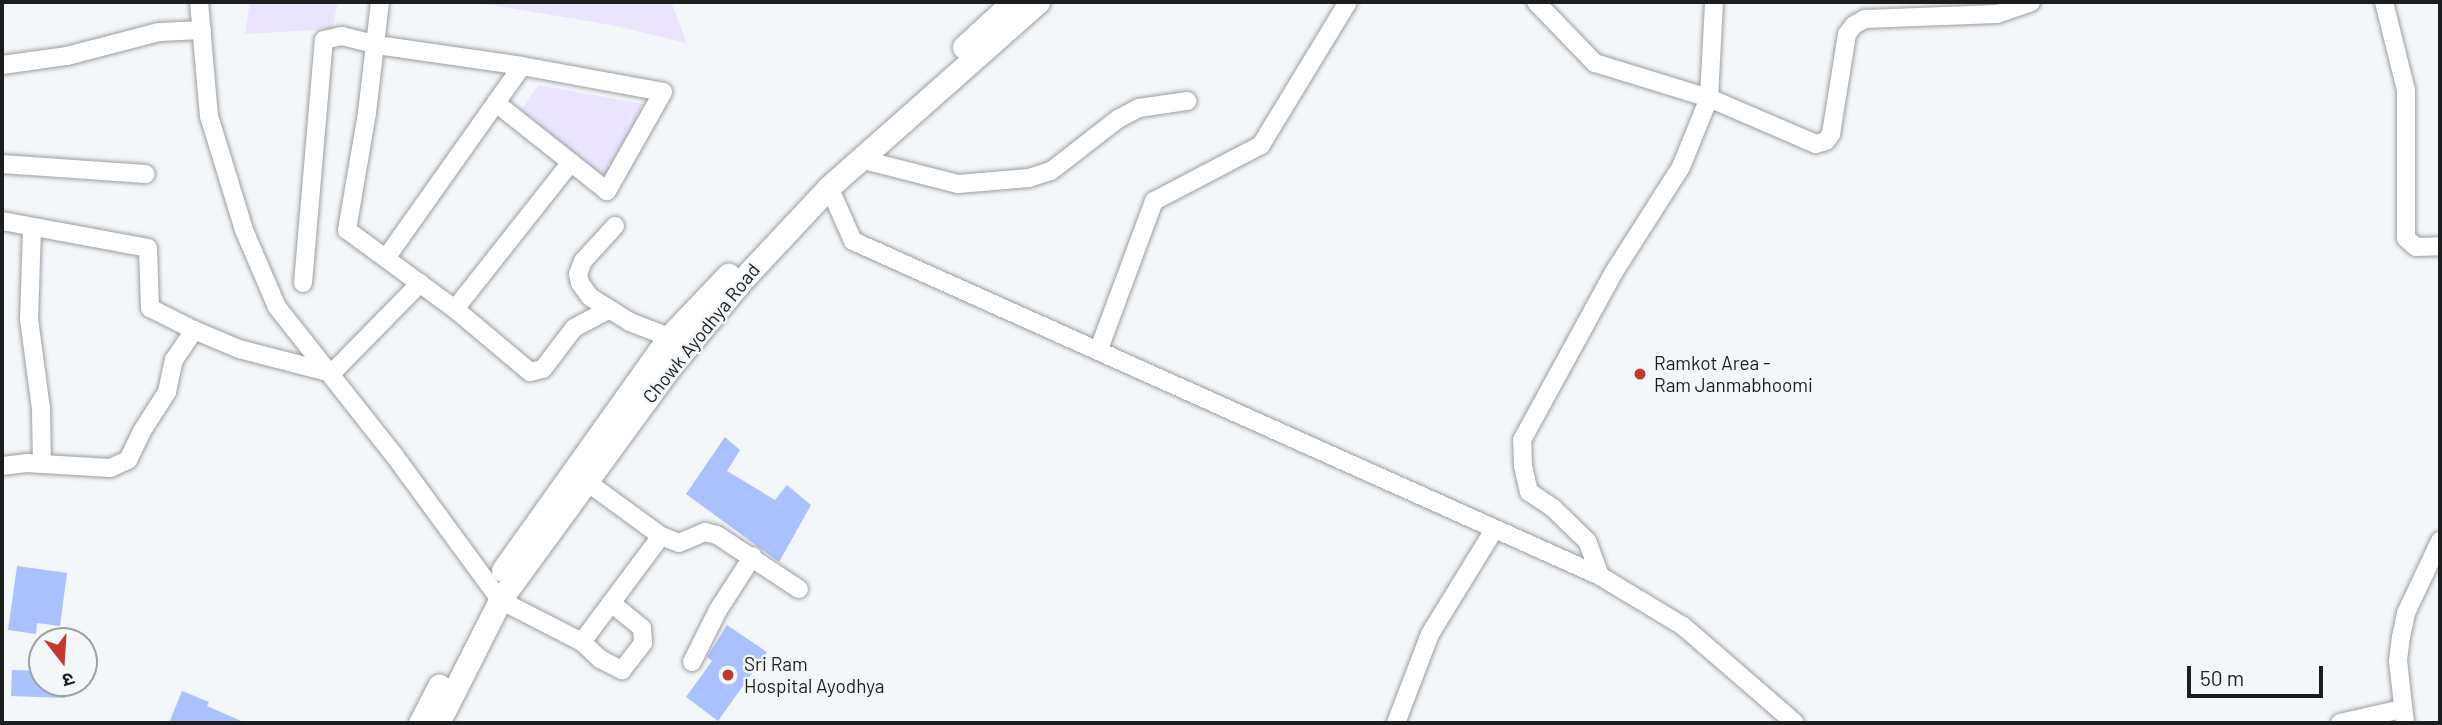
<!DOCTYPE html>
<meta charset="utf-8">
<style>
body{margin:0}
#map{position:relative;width:2442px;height:725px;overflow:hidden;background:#f4f7fa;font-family:Barlow,"Noto Sans Devanagari",sans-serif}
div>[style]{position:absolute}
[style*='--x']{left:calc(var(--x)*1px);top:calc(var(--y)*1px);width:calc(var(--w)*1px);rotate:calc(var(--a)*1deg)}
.green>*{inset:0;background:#ebe4ff}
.building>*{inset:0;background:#a9c1ff}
.roads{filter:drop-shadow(0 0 2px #9b9ea0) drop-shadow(0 0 2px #9b9ea0)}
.minor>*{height:18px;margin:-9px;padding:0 9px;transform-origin:9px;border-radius:9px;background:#fff}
.major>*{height:23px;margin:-11.5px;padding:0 11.5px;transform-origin:11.5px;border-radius:11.5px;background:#fff}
.dots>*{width:19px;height:19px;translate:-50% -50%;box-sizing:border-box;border:4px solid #f4f7fa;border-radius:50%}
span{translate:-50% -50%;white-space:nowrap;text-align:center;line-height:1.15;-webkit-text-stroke:5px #f4f7fa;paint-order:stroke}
.street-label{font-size:19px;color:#1c1d1e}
.poi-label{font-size:19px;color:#1c1d1e}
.left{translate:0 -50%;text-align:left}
.frame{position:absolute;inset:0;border:4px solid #1c1d1e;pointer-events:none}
.north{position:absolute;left:28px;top:627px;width:70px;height:70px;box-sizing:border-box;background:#f4f7fa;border:2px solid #9ea0a2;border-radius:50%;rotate:163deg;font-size:19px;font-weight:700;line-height:28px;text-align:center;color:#1c1d1e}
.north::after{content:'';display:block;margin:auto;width:24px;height:32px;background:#c5392a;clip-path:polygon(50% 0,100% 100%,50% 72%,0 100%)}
.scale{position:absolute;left:2187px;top:666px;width:136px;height:32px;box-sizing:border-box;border:4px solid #1c1d1e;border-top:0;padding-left:9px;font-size:21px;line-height:24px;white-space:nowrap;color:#1c1d1e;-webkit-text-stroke:5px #f4f7fa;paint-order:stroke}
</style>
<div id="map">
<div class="green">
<div style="clip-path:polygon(250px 2px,338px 2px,332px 29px,245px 34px)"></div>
<div style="clip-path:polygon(450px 2px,671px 2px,687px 43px,611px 25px,492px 5px)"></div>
<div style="clip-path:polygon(538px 85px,643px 104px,605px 182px,521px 110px)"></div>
</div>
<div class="building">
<div style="clip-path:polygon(725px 437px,740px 450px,727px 471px,775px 500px,787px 485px,811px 505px,779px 562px,686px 494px)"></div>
<div style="clip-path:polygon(17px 566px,67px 573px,60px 626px,37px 623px,36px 634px,8px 630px)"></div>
<div style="clip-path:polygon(727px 625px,767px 652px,718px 721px,686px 697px,712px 661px,707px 657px)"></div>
<div style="clip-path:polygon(12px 670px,42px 671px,42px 683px,66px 683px,65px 698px,11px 696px)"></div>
<div style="clip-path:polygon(182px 691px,209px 702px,207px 706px,246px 723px,169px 723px)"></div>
</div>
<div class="roads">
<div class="minor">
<div style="--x:199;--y:2;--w:114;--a:85"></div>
<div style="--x:209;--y:116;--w:119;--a:72.9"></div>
<div style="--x:244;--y:230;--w:84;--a:66.8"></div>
<div style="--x:277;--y:307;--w:189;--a:51.7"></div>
<div style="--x:394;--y:455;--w:180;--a:53.8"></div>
<div style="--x:500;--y:600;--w:92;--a:27.1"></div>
<div style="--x:582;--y:642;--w:132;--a:-53.3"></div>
<div style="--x:661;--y:536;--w:92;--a:-143.9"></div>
<div style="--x:380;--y:2;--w:112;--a:96.7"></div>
<div style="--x:367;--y:113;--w:119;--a:99.7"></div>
<div style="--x:347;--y:230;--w:134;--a:36.2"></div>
<div style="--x:455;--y:309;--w:98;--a:40"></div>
<div style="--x:530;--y:372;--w:13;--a:-13"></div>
<div style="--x:543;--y:369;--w:51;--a:-52.9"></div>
<div style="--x:574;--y:328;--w:40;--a:-28"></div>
<div style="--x:1536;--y:2;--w:85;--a:46"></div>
<div style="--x:1595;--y:63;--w:119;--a:17.1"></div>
<div style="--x:1709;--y:98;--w:116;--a:23.3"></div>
<div style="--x:1816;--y:144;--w:10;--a:-17"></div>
<div style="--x:1826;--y:141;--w:9;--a:-54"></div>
<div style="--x:1831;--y:134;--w:101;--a:-80.9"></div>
<div style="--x:1847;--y:34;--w:11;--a:-52"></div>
<div style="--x:1854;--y:25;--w:13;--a:-29"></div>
<div style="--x:1865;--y:19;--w:132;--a:-2.2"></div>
<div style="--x:1997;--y:14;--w:36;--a:-19"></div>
<div style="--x:2384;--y:2;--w:91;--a:76"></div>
<div style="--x:2406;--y:90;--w:148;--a:90"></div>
<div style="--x:2406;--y:238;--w:13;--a:42"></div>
<div style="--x:2416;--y:247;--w:24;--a:-2"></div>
<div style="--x:2;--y:65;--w:66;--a:-7.9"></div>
<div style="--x:67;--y:56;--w:95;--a:-14.6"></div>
<div style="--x:159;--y:32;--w:43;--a:-2.7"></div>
<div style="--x:860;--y:159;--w:101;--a:14.3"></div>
<div style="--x:958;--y:184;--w:71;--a:-4.8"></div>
<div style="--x:1029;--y:178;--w:23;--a:-18"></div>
<div style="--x:1051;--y:171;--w:85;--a:-37.8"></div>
<div style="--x:1118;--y:119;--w:24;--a:-28"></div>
<div style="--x:1139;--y:108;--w:49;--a:-8.3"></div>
<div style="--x:2;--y:164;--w:144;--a:4"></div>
<div style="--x:829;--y:187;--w:59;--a:66"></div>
<div style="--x:853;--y:241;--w:819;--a:24.15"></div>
<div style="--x:1600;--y:576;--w:97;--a:31.1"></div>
<div style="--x:1683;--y:626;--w:148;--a:40.9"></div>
<div style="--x:2;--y:221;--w:148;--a:10.5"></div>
<div style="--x:148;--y:248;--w:60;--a:88.1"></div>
<div style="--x:150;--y:308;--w:49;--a:26.6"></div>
<div style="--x:615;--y:226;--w:47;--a:132.4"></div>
<div style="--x:583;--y:261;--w:14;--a:111"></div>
<div style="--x:578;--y:274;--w:9;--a:77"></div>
<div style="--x:580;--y:283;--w:17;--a:54"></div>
<div style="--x:590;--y:297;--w:47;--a:32"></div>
<div style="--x:630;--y:322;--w:53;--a:21.2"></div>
<div style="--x:32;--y:229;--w:90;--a:91.9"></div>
<div style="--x:29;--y:319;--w:91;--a:82.4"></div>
<div style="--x:41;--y:409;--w:55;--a:89"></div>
<div style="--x:386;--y:258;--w:235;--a:-54.7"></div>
<div style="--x:303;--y:283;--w:244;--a:-85.1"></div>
<div style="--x:324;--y:40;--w:18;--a:-13"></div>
<div style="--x:342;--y:36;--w:36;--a:14"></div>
<div style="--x:377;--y:45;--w:147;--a:8.2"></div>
<div style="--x:522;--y:66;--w:143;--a:10.4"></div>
<div style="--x:663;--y:92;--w:114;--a:119.5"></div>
<div style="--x:607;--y:191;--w:142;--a:-141.6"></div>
<div style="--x:455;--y:309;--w:187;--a:-51.7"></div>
<div style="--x:1099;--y:349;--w:158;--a:-69.6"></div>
<div style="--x:1154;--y:201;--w:121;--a:-27.6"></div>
<div style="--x:1261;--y:145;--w:167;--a:-58.7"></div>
<div style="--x:2;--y:466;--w:24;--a:-7"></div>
<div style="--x:26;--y:463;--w:84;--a:3.4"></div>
<div style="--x:110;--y:468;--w:20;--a:-24"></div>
<div style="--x:128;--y:460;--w:32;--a:-64"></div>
<div style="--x:142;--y:431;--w:46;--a:-57.3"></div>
<div style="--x:167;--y:392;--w:33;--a:-78"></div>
<div style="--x:174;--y:360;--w:36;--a:-56"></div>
<div style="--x:194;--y:330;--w:49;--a:22.9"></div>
<div style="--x:239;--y:349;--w:96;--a:14.5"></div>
<div style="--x:332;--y:373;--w:126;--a:-45.6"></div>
<div style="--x:661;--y:536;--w:19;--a:21"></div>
<div style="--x:679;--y:543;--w:28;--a:-23"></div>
<div style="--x:705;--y:532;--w:12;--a:14"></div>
<div style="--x:717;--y:535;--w:98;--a:33.4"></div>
<div style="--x:1600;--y:576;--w:37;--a:-110"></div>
<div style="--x:1587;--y:541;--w:47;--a:-135.9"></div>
<div style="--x:1553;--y:508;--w:29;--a:-146"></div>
<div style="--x:1529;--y:492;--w:28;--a:-103"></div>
<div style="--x:1523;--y:465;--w:25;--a:-92"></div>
<div style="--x:1522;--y:440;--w:192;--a:-61.3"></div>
<div style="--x:1614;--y:272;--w:125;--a:-57.5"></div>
<div style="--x:1681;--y:167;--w:74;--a:-67.9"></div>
<div style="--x:1709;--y:98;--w:96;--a:-87"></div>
<div style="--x:582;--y:642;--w:25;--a:43"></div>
<div style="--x:600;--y:659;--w:25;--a:27"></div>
<div style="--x:622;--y:670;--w:34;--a:-52"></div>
<div style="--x:643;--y:643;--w:15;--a:-94"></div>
<div style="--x:642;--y:628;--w:40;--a:-141"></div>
<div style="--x:692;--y:662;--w:58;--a:-63.4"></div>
<div style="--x:718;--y:610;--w:64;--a:-57.1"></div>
<div style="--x:1396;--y:723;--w:95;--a:-69.1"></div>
<div style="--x:1430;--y:634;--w:122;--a:-58.4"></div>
<div style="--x:2340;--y:723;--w:63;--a:-12.9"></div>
<div style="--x:2405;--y:723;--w:62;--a:-96.4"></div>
<div style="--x:2398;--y:661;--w:24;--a:-83"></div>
<div style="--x:2401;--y:637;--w:25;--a:-78"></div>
<div style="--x:2406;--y:613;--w:80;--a:-64.7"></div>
</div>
<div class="major">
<div style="--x:964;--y:47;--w:67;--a:-42.6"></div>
<div style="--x:503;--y:570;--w:286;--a:-54.5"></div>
<div style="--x:669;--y:337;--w:86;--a:-46.4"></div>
<div style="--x:420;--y:723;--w:42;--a:-62.8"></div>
<div style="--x:438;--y:723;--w:138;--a:-63.2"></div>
<div style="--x:500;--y:600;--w:282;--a:-53.9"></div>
<div style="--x:666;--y:372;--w:121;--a:-50.4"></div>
<div style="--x:743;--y:279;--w:126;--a:-46.9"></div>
<div style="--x:829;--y:187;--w:279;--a:-41.5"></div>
</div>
</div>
<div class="dots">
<div style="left:1640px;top:374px;background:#c5392a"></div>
<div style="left:728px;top:675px;background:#c5392a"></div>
</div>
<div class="street-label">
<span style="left:701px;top:333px;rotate:-51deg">Chowk Ayodhya Road</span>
</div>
<div class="poi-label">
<span class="left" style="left:1654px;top:374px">Ramkot Area -<br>Ram Janmabhoomi</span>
<span class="left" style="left:744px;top:675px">Sri Ram<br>Hospital Ayodhya</span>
</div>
<div class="frame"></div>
<div class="north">उ</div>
<div class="scale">50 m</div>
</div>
